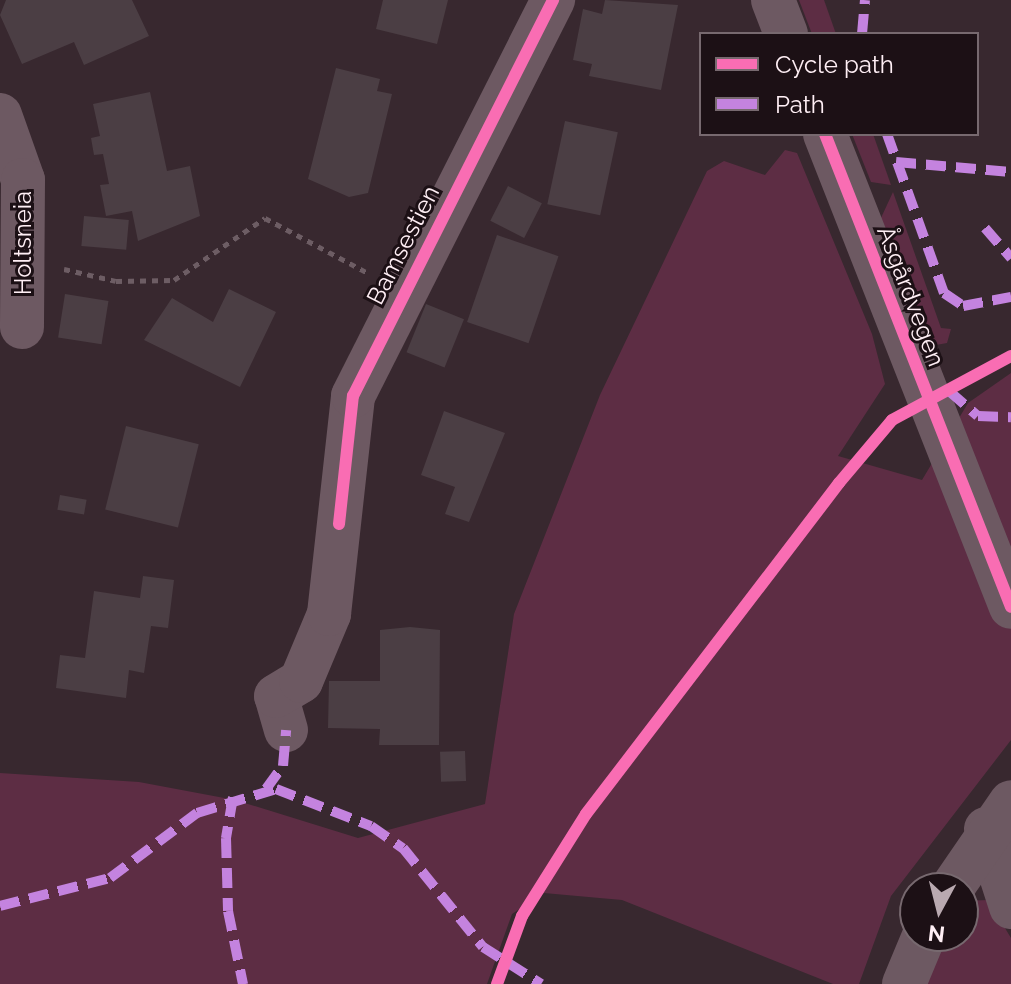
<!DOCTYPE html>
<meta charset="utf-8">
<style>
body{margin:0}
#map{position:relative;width:1011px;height:984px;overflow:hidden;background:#38282f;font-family:Raleway,sans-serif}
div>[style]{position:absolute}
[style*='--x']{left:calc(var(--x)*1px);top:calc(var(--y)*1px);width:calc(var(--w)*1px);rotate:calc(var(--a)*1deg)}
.green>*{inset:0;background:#5d2d44}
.building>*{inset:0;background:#4b3e44;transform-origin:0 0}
.path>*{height:5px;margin-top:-2.5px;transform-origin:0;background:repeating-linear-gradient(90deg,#6d5d64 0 6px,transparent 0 12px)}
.minor>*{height:44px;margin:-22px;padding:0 22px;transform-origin:22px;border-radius:22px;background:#6d5962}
.quiet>*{height:10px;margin-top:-5px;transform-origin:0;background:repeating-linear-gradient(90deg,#c483df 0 20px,transparent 0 30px)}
.cycleway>*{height:12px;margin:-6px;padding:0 6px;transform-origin:6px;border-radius:6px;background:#f96db3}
span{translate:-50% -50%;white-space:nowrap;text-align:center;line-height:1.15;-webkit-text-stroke:6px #1c1015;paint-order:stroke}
.street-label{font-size:24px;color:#ffeff5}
.legend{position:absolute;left:699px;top:32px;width:280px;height:104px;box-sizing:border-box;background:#1c1015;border:2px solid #77696f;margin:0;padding:10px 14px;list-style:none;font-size:24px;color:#ffeff5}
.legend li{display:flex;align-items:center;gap:16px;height:40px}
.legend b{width:40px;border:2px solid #77696f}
.north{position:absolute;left:899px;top:872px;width:80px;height:80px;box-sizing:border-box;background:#1c1015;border:2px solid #77696f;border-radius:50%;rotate:187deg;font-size:22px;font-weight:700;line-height:32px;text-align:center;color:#ffeff5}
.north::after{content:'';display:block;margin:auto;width:28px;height:36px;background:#b9a9b0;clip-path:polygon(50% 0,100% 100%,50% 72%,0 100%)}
</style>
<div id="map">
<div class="green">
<div style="clip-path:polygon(799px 0,824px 0,836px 34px,812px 34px)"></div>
<div style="clip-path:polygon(852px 134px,873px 134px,891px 185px,871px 182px)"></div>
<div style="clip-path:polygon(785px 150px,797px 153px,872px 334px,885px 384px,838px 456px,922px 480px,968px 403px,1011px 373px,1011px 740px,891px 896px,859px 984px,833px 984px,622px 900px,544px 893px,512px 914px,487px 984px,0 984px,0 773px,139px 782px,235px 800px,358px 838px,485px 804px,514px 614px,600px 395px,707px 171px,724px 161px,765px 175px)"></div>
<div style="clip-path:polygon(893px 192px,941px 328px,951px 329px,947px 343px,936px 345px,922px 330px,880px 220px)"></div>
<div style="clip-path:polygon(988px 900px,1011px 938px,1011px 984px,923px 984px,942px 936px,963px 936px,963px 901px)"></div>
</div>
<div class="building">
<div style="clip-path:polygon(132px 0,149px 36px,84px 65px,74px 42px,22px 64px,0 15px,6px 0)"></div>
<div style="clip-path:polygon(383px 0,448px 0,437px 44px,376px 29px)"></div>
<div style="clip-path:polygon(605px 0,678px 5px,661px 90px,589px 76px,592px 64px,573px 60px,583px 9px,602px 14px)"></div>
<div style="clip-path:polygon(336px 68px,380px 79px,377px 91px,392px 94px,368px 193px,349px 197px,308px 179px)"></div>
<div style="clip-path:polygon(150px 92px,167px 171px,190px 166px,200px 216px,138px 241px,132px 211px,106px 216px,100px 185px,109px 184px,103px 154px,94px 155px,91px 138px,100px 136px,93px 104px)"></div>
<div style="left:565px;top:121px;width:54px;height:85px;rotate:12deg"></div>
<div style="left:508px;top:186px;width:38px;height:39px;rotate:27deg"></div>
<div style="left:84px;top:216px;width:45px;height:30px;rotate:5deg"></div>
<div style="left:497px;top:235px;width:65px;height:92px;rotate:19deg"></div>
<div style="clip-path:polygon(229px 289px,276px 312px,240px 387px,144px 340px,172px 298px,213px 322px)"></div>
<div style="left:65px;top:294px;width:44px;height:44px;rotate:9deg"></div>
<div style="left:426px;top:304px;width:41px;height:52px;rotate:22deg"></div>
<div style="clip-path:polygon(444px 411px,505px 433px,469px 522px,445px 514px,455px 487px,421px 475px)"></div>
<div style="left:126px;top:426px;width:75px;height:86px;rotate:14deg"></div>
<div style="left:60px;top:495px;width:27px;height:15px;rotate:10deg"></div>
<div style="clip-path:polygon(143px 576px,174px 580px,168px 628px,151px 626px,144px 673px,129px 670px,126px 698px,56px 688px,60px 655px,85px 658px,94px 591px,140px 598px)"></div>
<div style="clip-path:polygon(410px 627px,440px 630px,439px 745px,379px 745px,380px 729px,328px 728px,329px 681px,380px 681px,380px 630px)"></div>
<div style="left:465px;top:751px;width:30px;height:25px;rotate:88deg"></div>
</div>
<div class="path">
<div style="--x:64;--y:269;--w:53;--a:13"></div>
<div style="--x:116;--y:281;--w:58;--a:-1"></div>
<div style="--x:174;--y:280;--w:110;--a:-34.3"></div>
<div style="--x:265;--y:218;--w:117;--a:28.1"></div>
</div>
<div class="minor">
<div style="--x:773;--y:0;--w:36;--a:69"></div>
<div style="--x:0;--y:115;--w:69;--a:70.5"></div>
<div style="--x:23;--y:180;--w:147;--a:90.4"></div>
<div style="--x:825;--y:134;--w:508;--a:68.53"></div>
<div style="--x:286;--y:730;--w:35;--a:-106"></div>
<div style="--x:276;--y:696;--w:29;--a:-31"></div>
<div style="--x:301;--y:681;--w:73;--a:-67.3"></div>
<div style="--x:329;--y:614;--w:219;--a:-83.7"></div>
<div style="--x:353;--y:396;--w:444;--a:-63.2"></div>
<div style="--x:986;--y:829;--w:82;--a:72.2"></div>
<div style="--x:952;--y:888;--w:104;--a:-55.5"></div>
<div style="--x:904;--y:984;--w:52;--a:-67.4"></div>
</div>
<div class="quiet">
<div style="--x:862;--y:34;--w:34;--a:-85"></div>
<div style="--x:887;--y:134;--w:169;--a:70.3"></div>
<div style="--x:944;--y:293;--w:23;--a:34"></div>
<div style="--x:963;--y:306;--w:49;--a:-10.6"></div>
<div style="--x:896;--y:162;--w:115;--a:5"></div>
<div style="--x:985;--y:228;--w:40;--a:49"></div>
<div style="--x:949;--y:391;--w:38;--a:41"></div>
<div style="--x:978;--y:416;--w:33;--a:2"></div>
<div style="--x:266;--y:789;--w:29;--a:-54"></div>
<div style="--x:283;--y:766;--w:36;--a:-85"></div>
<div style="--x:233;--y:797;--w:42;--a:99.7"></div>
<div style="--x:226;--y:838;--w:73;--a:88.4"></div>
<div style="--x:228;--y:911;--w:75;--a:78.4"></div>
<div style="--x:0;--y:906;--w:114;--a:-14.3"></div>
<div style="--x:110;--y:878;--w:109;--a:-36.8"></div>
<div style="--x:197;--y:813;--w:83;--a:-16.9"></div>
<div style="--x:276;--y:789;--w:102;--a:21.3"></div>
<div style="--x:371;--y:826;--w:39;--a:35"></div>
<div style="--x:403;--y:848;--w:127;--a:51.1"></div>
<div style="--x:483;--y:947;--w:69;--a:32.5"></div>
</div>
<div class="cycleway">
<div style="--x:825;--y:134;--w:508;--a:68.53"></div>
<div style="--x:339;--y:524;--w:129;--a:-83.8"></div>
<div style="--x:353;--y:396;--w:444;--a:-63.2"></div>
<div style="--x:497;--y:984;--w:72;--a:-69.8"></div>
<div style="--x:522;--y:916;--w:120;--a:-57.9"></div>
<div style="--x:586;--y:814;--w:417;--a:-52.6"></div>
<div style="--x:839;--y:483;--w:82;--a:-49.9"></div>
<div style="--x:892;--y:420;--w:135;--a:-28.3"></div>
</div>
<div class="street-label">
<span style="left:23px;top:243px;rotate:-90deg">Holtsneia</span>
<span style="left:403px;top:245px;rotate:-63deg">Bamsestien</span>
<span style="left:911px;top:296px;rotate:69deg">Åsgårdvegen</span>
</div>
<ul class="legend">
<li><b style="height:10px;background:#f96db3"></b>Cycle path</li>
<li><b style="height:10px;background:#c483df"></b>Path</li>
</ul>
<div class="north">N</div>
</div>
